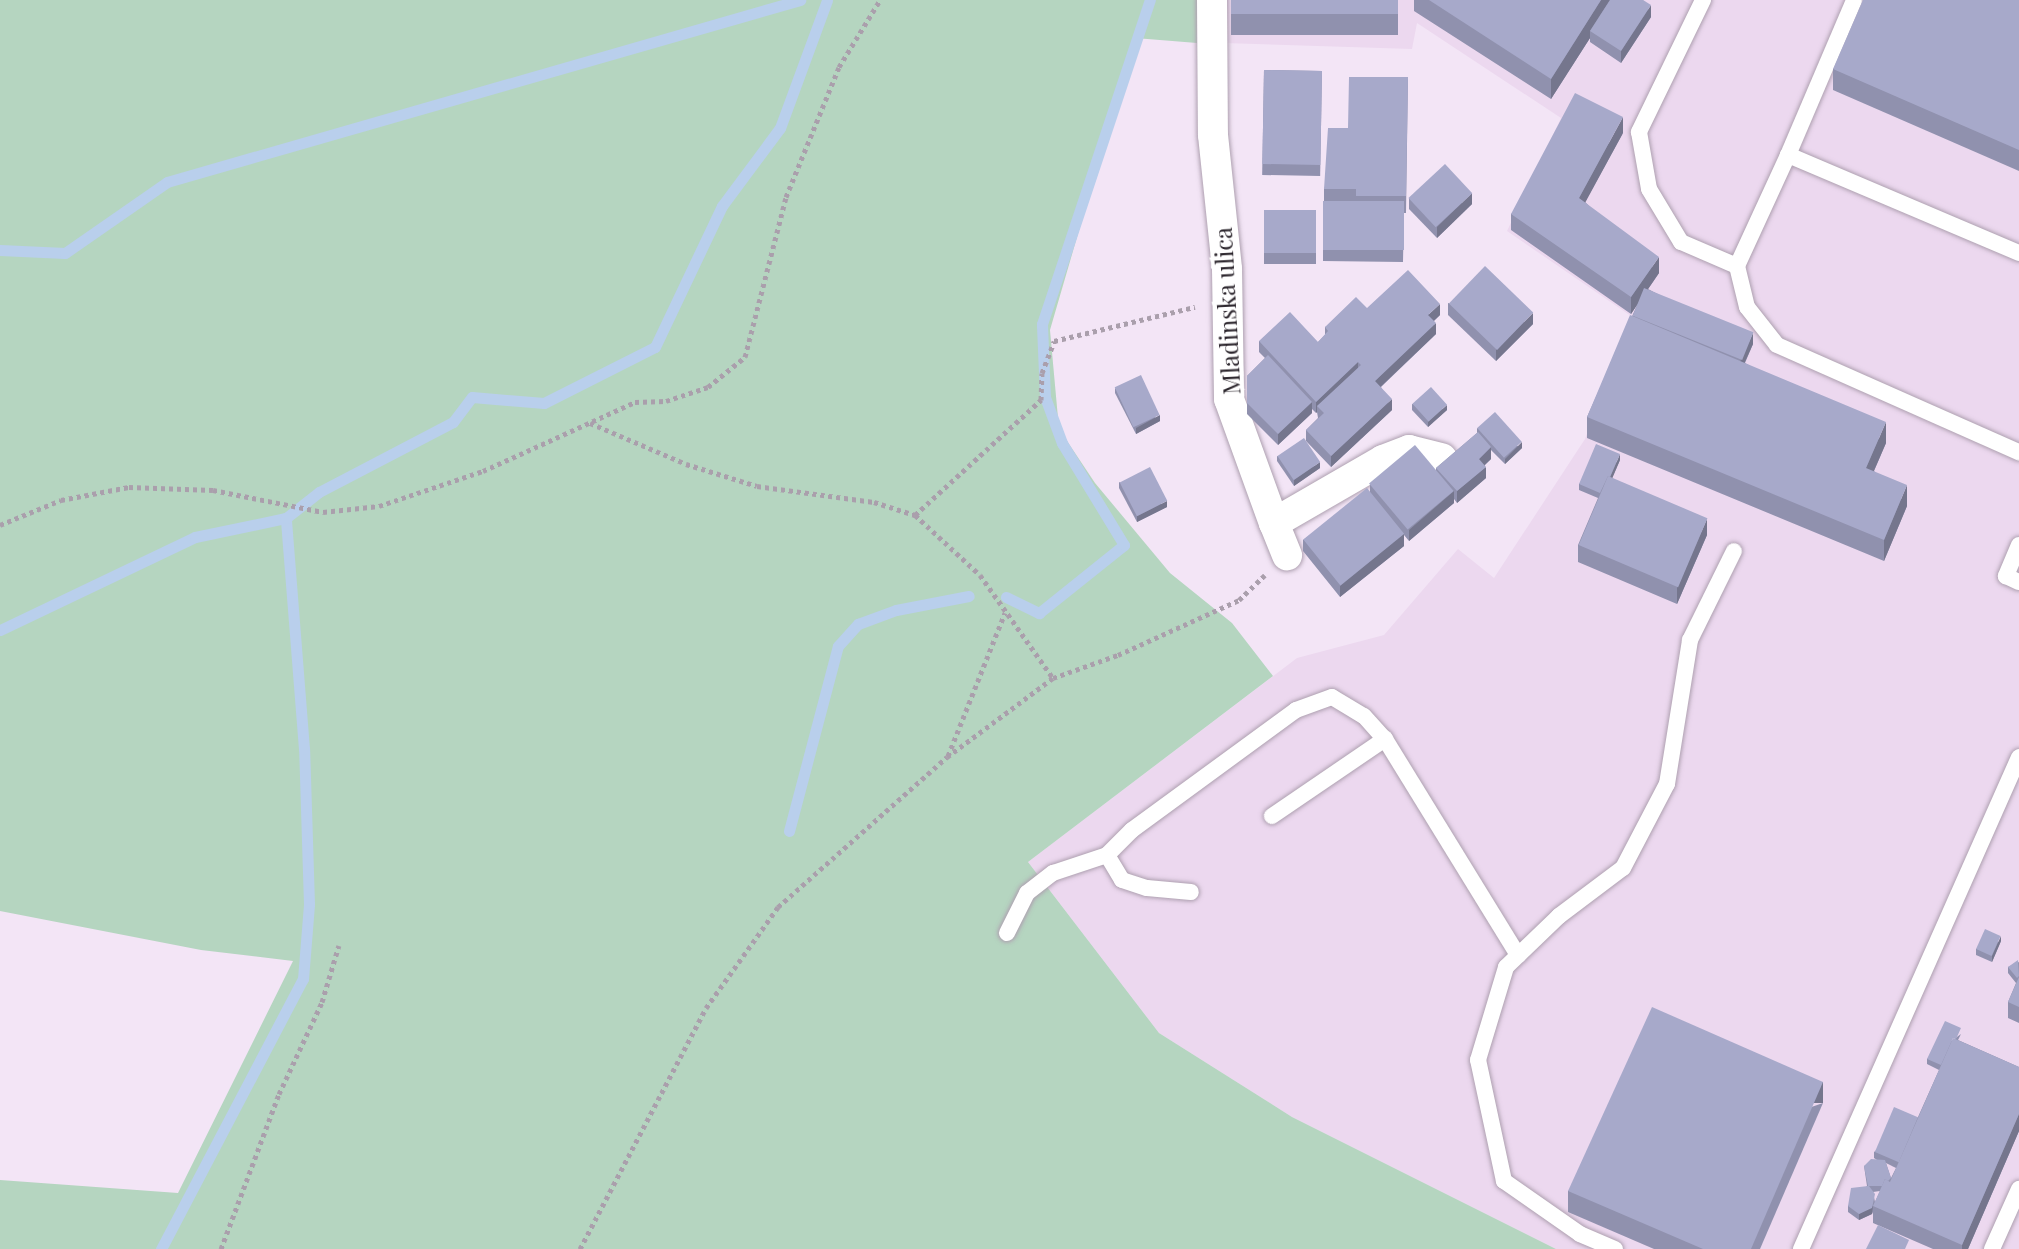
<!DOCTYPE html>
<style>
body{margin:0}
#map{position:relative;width:2019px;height:1249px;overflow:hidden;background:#f3e5f6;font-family:"Playfair Display",serif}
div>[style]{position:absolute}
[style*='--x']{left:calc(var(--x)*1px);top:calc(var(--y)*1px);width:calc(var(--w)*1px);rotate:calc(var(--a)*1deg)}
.built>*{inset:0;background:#ecd8ef}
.green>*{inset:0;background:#b5d5c0}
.stream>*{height:11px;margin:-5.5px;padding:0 5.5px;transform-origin:5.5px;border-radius:5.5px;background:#b9cfec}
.path>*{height:5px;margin-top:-2.5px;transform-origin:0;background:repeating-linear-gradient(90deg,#aa9fac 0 4px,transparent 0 8px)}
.roads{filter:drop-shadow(0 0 2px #aea0b0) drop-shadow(0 0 2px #aea0b0)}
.service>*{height:16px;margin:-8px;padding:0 8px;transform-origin:8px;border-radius:8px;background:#fff}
.minor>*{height:30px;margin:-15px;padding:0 15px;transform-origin:15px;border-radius:15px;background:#fff}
.wall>*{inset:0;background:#9091ae;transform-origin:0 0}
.shaded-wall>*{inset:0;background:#75768d;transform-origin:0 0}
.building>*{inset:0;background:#a7a9ca;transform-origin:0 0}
span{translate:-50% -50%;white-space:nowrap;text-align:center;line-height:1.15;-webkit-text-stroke:7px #fff;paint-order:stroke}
.street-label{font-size:24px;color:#2b252c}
</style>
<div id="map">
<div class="built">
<div style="clip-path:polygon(1223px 0,2019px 0,2019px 1249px,1556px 1249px,1292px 1117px,1159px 1033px,1028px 862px,1297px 658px,1384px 635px,1458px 549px,1494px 578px,1585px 439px,1631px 316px,1507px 231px,1561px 118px,1417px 23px,1412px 49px,1223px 43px)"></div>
</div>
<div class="green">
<div style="clip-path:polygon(0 0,1197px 0,1197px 43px,1135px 38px,1050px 330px,1059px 429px,1095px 483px,1170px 573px,1232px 623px,1273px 676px,1028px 862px,1159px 1033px,1292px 1117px,1556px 1249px,0 1249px,0 1180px,178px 1193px,293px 961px,201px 950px,0 911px)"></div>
</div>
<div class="stream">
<div style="--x:0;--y:250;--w:65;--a:2.6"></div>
<div style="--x:65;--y:253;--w:124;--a:-34.8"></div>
<div style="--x:167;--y:182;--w:659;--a:-16.04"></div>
<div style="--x:1006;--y:597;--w:37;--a:26"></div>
<div style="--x:1039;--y:613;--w:109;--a:-38.7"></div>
<div style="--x:1124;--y:545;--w:119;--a:-121.3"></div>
<div style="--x:1062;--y:443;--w:49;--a:-110.3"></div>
<div style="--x:1045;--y:397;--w:73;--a:-92.4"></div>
<div style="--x:1042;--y:324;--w:342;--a:-71.6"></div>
<div style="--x:0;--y:630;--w:216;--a:-25.5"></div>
<div style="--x:195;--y:537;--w:93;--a:-11.8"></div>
<div style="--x:789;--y:831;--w:191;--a:-75.2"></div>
<div style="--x:838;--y:646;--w:30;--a:-48"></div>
<div style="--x:858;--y:624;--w:40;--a:-20.2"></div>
<div style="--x:896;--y:610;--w:74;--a:-10.9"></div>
<div style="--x:161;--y:1249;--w:305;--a:-62.3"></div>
<div style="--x:303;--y:979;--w:75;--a:-85.4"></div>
<div style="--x:309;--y:904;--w:155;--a:-91.8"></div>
<div style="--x:304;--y:749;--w:232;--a:-94.5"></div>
<div style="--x:286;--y:518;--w:42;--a:-38.2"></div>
<div style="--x:319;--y:492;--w:151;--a:-27.6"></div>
<div style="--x:453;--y:422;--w:31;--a:-53"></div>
<div style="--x:472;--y:397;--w:72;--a:4.8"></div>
<div style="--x:544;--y:403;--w:124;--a:-26.8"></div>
<div style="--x:655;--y:347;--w:156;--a:-64.6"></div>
<div style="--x:722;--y:206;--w:97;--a:-53.4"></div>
<div style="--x:780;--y:128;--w:136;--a:-69.8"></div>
</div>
<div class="path">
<div style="--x:590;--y:423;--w:104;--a:23.1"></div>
<div style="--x:686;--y:464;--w:74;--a:17.2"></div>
<div style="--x:757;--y:486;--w:118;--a:7.8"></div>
<div style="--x:874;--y:502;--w:43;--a:17.6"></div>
<div style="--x:915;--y:515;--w:88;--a:42.7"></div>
<div style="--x:980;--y:575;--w:126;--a:54.7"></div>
<div style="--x:915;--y:515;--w:171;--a:-42.4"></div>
<div style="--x:1041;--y:400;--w:27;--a:-88"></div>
<div style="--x:1042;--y:373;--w:34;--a:-69"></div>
<div style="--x:1054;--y:341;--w:145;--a:-13.6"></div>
<div style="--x:0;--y:525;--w:66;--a:-22.3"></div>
<div style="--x:61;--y:500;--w:69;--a:-10.8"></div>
<div style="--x:129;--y:487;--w:84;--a:2"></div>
<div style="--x:213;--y:490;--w:112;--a:11.3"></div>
<div style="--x:323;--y:512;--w:56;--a:-6.1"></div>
<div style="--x:379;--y:506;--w:110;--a:-18.6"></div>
<div style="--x:483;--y:471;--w:167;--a:-24.4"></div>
<div style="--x:635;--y:402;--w:31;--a:-2"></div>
<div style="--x:666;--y:401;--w:44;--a:-18.4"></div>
<div style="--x:708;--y:387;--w:48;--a:-39"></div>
<div style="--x:745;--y:357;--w:165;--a:-75.6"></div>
<div style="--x:786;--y:197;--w:140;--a:-67.8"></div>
<div style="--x:839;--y:67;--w:79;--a:-58.5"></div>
<div style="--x:948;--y:756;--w:154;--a:-68.3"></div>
<div style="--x:221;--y:1249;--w:165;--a:-69.5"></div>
<div style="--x:279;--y:1094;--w:102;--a:-64.9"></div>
<div style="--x:322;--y:1002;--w:59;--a:-73.4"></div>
<div style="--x:580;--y:1249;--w:272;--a:-62.4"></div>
<div style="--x:706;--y:1008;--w:124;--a:-54.5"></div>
<div style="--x:778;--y:907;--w:226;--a:-41.6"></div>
<div style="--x:947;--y:757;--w:132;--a:-36.7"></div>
<div style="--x:1053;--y:678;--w:69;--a:-19.5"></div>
<div style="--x:1118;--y:655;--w:133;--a:-24.4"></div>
<div style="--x:1239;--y:600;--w:36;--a:-44"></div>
</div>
<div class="roads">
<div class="service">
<div style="--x:1703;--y:0;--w:147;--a:115.9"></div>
<div style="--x:1639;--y:132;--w:58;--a:80"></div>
<div style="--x:1649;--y:189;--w:62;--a:58.9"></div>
<div style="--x:1681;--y:242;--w:61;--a:23.2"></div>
<div style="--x:1788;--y:155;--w:168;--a:-66.9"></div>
<div style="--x:2019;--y:253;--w:251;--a:-157"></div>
<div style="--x:1788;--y:155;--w:122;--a:114.7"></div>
<div style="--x:1737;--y:266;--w:42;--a:76.3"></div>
<div style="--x:1747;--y:307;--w:48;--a:51.7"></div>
<div style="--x:1777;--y:345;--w:265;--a:23.9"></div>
<div style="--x:2019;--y:545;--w:34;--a:113"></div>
<div style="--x:2006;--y:576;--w:14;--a:25"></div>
<div style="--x:1272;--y:816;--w:137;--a:-34.3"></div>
<div style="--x:1385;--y:739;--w:254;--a:58.4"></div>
<div style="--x:1107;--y:855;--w:29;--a:59"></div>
<div style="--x:1122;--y:880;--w:26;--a:18"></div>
<div style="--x:1147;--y:888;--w:44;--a:5.2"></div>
<div style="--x:1007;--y:933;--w:45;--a:-63.4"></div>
<div style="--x:1027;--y:893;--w:33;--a:-38"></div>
<div style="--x:1053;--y:873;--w:57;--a:-18.4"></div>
<div style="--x:1107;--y:855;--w:35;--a:-45"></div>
<div style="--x:1132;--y:830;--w:203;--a:-36.2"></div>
<div style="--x:1296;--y:710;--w:38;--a:-20"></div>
<div style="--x:1332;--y:697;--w:37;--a:31"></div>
<div style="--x:1364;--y:716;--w:31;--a:48"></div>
<div style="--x:1615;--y:1249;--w:38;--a:-157"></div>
<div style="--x:1580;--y:1234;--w:93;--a:-145.1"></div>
<div style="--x:1504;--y:1181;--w:124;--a:-102.1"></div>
<div style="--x:1478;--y:1060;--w:97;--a:-73.2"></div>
<div style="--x:1506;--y:967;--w:74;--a:-43.9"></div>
<div style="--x:1559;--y:916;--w:80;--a:-36.9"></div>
<div style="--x:1623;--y:868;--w:95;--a:-62.4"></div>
<div style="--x:1667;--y:784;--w:146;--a:-80.9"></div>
<div style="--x:1690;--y:640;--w:99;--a:-63.7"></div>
<div style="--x:1801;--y:1249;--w:538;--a:-66.1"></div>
<div style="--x:1992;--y:1249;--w:66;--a:-65.8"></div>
</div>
<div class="minor">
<div style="--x:1212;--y:0;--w:135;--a:89.6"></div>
<div style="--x:1213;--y:135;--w:135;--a:84"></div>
<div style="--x:1227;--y:269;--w:130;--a:89.1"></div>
<div style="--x:1229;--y:399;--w:132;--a:70.1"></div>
<div style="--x:1274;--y:523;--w:126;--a:-30"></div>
<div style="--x:1383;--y:460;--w:28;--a:-21"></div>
<div style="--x:1409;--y:450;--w:34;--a:14"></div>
<div style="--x:1274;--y:523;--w:35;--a:68"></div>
</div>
</div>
<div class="wall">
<div style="left:1231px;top:0;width:167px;height:35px"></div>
<div style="clip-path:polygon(1414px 0,1643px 0,1651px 17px,1621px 63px,1590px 42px,1590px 38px,1551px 99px,1414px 11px)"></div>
<div style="clip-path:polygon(2019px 0,2019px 171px,1833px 90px,1833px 69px)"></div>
<div style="left:1264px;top:70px;width:58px;height:105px;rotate:1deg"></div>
<div style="clip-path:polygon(1408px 77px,1406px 213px,1404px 213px,1403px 262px,1323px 261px,1323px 201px,1324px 201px,1324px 189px,1348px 128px)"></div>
<div style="clip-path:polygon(1623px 133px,1585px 202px,1659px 273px,1648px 289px,1753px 344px,1745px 363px,1886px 443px,1874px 471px,1907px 506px,1884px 561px,1587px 438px,1587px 417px,1638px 303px,1631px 314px,1511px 230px,1511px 214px)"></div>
<div style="clip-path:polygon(1409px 198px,1472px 204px,1437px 238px,1409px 209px)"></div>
<div style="left:1264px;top:210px;width:52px;height:54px"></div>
<div style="clip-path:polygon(1448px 303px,1533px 324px,1496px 361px,1448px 315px)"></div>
<div style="clip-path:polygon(1367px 308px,1440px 315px,1434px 321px,1436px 334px,1381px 387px,1392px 410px,1331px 467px,1306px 441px,1306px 430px,1318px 418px,1317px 412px,1316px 413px,1312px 409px,1312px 413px,1278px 445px,1247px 414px,1247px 376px,1265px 358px,1259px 352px,1259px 341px,1318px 342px,1325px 335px,1325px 327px)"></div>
<div style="clip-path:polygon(1115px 388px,1160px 421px,1136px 434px,1115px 393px)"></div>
<div style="clip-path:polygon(1412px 404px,1447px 410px,1428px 427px,1412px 410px)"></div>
<div style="clip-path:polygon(1477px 428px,1522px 448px,1505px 464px,1491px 450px,1491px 459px,1485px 465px,1486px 478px,1457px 503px,1454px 499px,1454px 503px,1409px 541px,1404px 535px,1404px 546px,1340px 597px,1303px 551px,1303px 540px,1370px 492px,1370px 484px,1436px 470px,1436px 468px,1477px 433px)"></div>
<div style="clip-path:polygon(1277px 456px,1320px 468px,1294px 486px,1277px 461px)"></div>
<div style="clip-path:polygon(1620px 460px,1612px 478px,1707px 535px,1677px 604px,1578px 562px,1578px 545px,1598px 498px,1579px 490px,1579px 484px)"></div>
<div style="clip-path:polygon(1119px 482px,1167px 507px,1137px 522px,1119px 488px)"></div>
<div style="clip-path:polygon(2001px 941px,1992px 962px,1976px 955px,1976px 949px)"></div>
<div style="clip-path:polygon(2019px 962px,2019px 1023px,2008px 1018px,2008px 1002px,2016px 983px,2008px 973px,2008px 967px)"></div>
<div style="clip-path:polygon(evenodd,1961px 1034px,1958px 1040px,2019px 1067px,2019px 1131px,1968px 1249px,1933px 1249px,1873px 1223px,1873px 1212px,1872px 1214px,1859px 1220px,1848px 1212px,1848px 1206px,1867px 1186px,1864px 1166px,1877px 1160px,1874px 1158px,1874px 1152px,1918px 1117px,1939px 1070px,1927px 1064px,1927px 1059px,1961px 1034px,1886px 1163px,1896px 1168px,1891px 1178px,1886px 1163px,1961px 1034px,1880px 1191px,1875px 1202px,1873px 1192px,1880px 1191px)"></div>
<div style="clip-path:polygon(1823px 1103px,1760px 1249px,1654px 1249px,1568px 1212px,1568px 1191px)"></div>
</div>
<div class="shaded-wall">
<div style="clip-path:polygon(1601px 0,1610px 0,1590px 31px,1590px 38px,1551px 99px,1551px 79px)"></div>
<div style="clip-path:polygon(1651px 5px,1651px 17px,1621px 63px,1621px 51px)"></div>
<div style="clip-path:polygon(1623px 117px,1623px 133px,1579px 214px,1579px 198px)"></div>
<div style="clip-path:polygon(1472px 193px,1472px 204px,1437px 238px,1437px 227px)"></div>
<div style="clip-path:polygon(1659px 257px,1659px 273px,1631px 314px,1631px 297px)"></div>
<div style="clip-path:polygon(1440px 304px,1440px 315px,1428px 326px,1428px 315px)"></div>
<div style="clip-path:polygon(1533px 313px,1533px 324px,1496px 361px,1496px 350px)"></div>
<div style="clip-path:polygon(1436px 323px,1436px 334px,1375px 392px,1375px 381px)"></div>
<div style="clip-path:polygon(1753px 333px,1753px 344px,1739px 375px,1739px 364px)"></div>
<div style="clip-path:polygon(1358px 362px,1358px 373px,1317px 406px,1317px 412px,1316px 413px,1316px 402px)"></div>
<div style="clip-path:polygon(1392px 399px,1392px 410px,1331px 467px,1331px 456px)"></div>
<div style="clip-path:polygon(1312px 402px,1312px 413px,1278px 445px,1278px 434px)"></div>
<div style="clip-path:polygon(1447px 405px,1447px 410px,1428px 427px,1428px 422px)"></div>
<div style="clip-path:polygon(1160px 415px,1160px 421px,1136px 434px,1136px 428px)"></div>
<div style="clip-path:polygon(1886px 422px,1886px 443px,1866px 489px,1866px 468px)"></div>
<div style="clip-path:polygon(1522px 442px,1522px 448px,1505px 464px,1505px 459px)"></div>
<div style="clip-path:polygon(1491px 447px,1491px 459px,1479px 470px,1479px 459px)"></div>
<div style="clip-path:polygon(1620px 454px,1620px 460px,1603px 500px,1603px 494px)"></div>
<div style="clip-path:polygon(1320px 462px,1320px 468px,1294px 486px,1294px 480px)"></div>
<div style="clip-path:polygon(1486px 467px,1486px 478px,1457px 503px,1457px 491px)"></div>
<div style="clip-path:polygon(1907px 485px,1907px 506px,1884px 561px,1884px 540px)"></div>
<div style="clip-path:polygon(1454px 491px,1454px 503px,1409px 541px,1409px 530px)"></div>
<div style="clip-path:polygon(1167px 501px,1167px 507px,1137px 522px,1137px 516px)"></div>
<div style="clip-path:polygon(1707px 519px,1707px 535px,1677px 604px,1677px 588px)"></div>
<div style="clip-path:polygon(1404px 534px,1404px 546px,1340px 597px,1340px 586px)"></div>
<div style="clip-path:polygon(2001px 936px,2001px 941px,1992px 962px,1992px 956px)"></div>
<div style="left:1823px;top:1082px;width:21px;height:182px;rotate:90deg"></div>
<div style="clip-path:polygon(2019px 1114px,2019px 1131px,1968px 1249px,1962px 1249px,1962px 1245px)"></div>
<div style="clip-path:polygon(1873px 1206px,1872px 1214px,1859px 1220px,1859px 1214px)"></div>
</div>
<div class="building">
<div style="left:1231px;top:0;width:167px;height:14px"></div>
<div style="clip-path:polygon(1429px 0,1601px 0,1551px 79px)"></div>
<div style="clip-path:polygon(1610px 0,1643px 0,1651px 5px,1621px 51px,1590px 31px)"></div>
<div style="clip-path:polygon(1863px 0,2019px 0,2019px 150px,1833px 69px)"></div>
<div style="left:1264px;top:70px;width:58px;height:94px;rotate:1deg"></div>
<div style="clip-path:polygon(1349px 77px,1408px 77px,1406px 196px,1356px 196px,1356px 189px,1324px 189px,1328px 128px,1348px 128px)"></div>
<div style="clip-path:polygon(1575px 93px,1623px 117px,1579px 198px,1659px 257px,1631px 297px,1511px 214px)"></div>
<div style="left:1445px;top:164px;width:40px;height:50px;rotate:47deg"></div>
<div style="left:1323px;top:201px;width:81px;height:49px"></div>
<div style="left:1264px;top:210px;width:52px;height:43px"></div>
<div style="left:1485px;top:266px;width:67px;height:52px;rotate:44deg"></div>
<div style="clip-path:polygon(1408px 270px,1440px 304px,1428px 315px,1436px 323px,1375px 381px,1392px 399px,1331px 456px,1306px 430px,1324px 413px,1317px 406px,1361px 365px,1358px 362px,1316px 402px,1259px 341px,1290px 312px,1318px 342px,1328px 331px,1325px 327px,1356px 297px,1367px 308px)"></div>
<div style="left:1644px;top:288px;width:118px;height:30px;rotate:22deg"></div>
<div style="clip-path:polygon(1630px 315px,1886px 422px,1866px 468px,1907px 485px,1884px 540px,1587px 417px)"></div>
<div style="clip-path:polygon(1268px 355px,1312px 402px,1278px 434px,1247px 403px,1247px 376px)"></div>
<div style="left:1141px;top:375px;width:44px;height:29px;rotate:65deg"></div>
<div style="left:1431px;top:387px;width:24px;height:25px;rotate:48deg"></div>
<div style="left:1495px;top:412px;width:40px;height:24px;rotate:48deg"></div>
<div style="clip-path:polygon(1478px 432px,1491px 447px,1479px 459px,1486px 467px,1457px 491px,1436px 468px)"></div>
<div style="left:1304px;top:438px;width:29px;height:32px;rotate:56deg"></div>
<div style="clip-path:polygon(1596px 444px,1620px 454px,1610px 477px,1608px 476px,1600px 493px,1579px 484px)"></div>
<div style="left:1415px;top:445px;width:60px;height:60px;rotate:50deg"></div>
<div style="left:1150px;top:467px;width:38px;height:34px;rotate:63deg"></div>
<div style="left:1608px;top:476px;width:108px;height:75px;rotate:23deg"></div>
<div style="left:1367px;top:488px;width:59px;height:82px;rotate:51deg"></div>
<div style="left:1985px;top:929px;width:17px;height:22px;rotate:24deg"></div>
<div style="clip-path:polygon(2018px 960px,2019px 976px,2017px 978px,2008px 967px)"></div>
<div style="clip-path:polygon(2019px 977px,2019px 1007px,2008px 1002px)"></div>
<div style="clip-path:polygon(1652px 1007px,1823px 1082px,1751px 1249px,1703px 1249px,1568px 1191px)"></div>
<div style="clip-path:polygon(1945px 1021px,1961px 1028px,1956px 1039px,1953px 1038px,1941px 1065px,1927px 1059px)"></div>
<div style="clip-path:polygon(1953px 1038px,2019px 1067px,2019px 1114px,1962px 1245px,1873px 1206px,1885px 1179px,1890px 1182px)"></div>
<div style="left:1894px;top:1107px;width:26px;height:49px;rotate:23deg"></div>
<div style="clip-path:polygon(1871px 1159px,1885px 1160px,1891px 1178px,1888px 1181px,1885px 1179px,1882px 1186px,1869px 1186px,1875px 1194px,1872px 1208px,1859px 1214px,1848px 1206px,1851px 1188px,1868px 1186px,1864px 1166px)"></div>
<div style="clip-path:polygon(1878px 1225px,1909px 1240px,1905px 1249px,1866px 1249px)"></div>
</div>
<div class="street-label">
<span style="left:1227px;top:311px;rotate:-93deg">Mladinska ulica</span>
</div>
</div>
